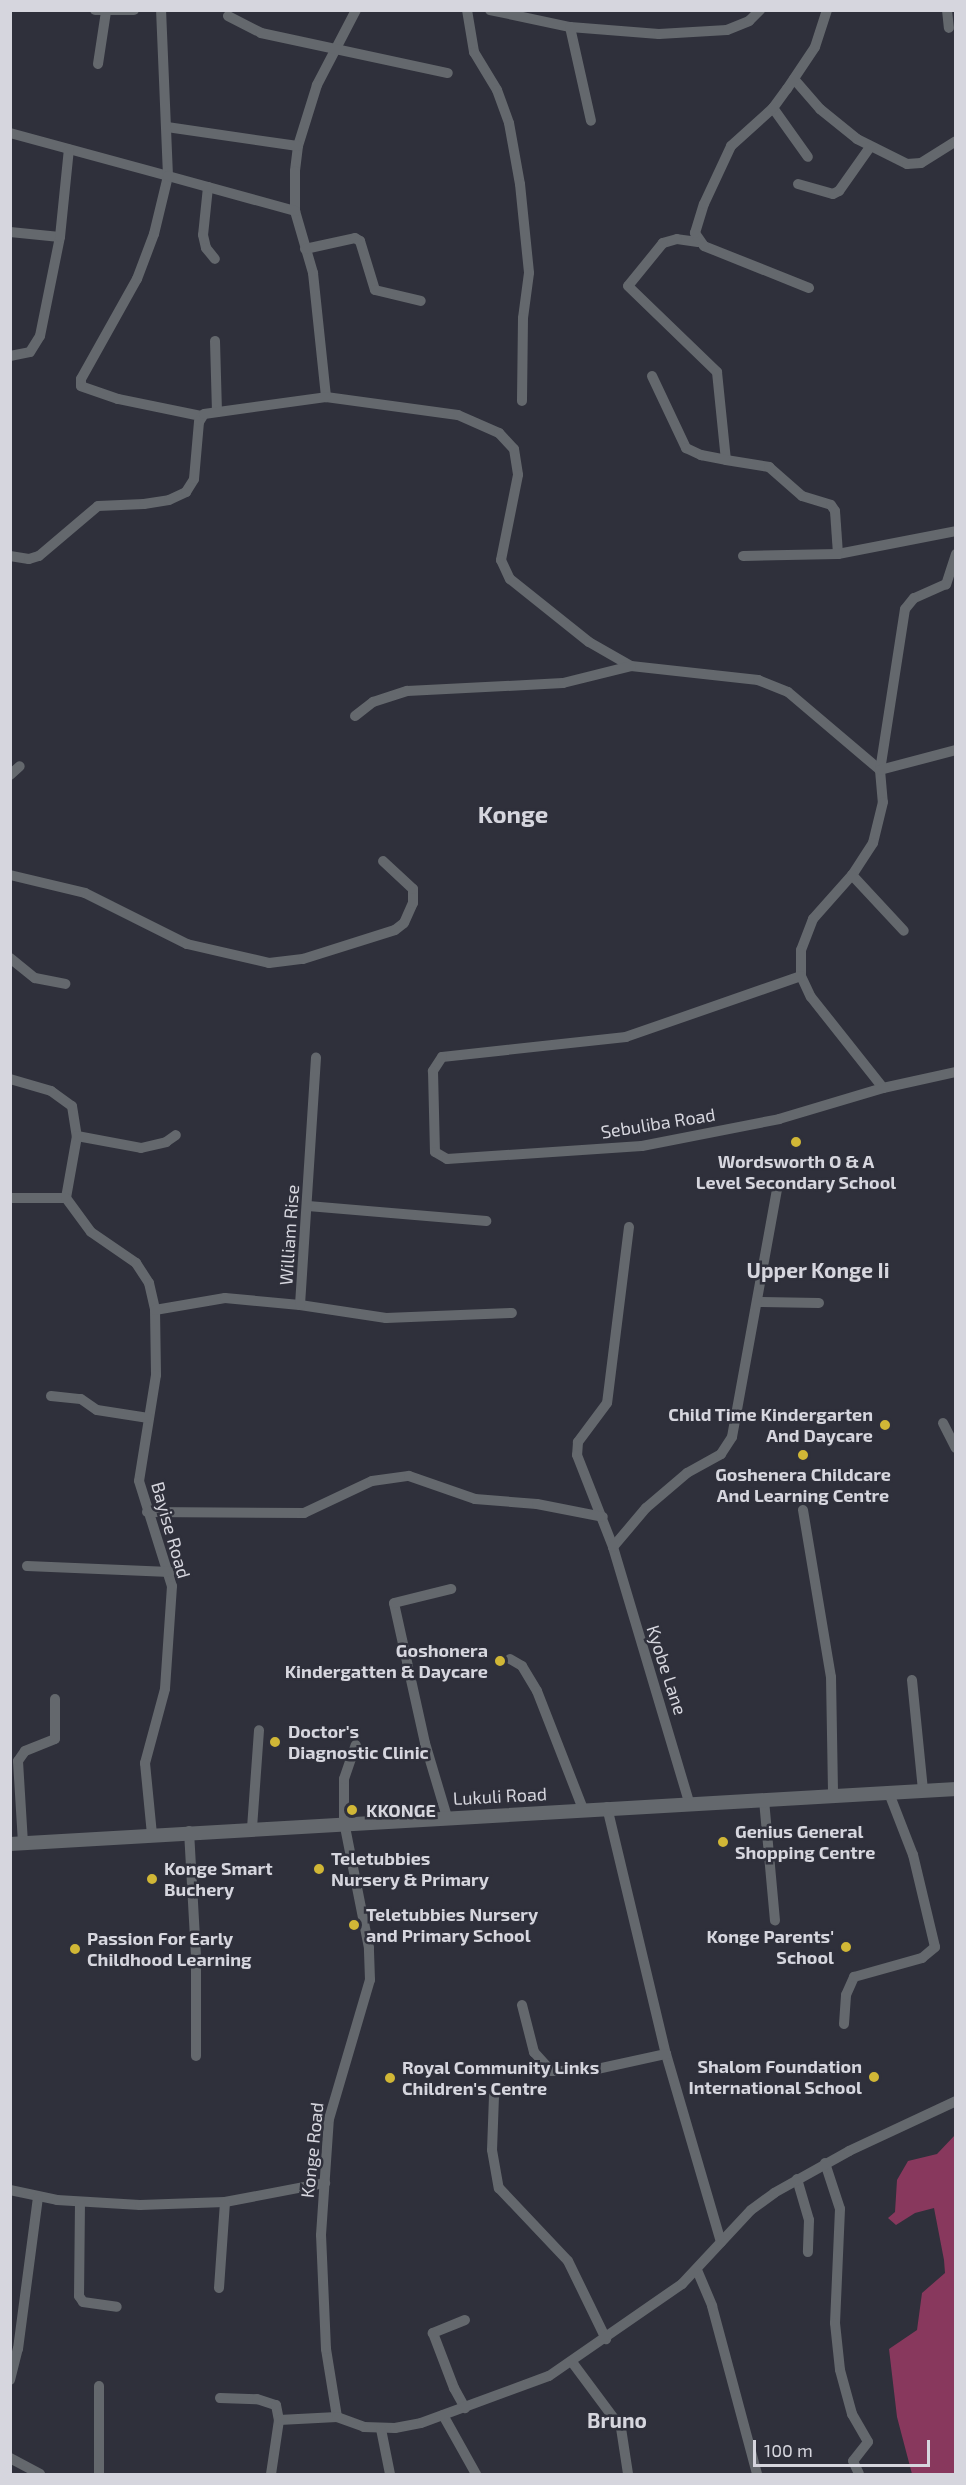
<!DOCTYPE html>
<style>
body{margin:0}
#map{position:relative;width:966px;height:2485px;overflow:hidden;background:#2f303b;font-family:"Exo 2",sans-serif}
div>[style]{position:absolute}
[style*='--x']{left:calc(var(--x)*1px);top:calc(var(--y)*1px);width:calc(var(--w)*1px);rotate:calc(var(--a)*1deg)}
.forest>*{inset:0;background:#88385d}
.minor>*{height:10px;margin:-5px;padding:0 5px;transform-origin:5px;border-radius:5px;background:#64686d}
.tertiary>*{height:14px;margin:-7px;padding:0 7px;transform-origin:7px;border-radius:7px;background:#64686d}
.dots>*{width:16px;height:16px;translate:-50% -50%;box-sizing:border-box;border:3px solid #2f303b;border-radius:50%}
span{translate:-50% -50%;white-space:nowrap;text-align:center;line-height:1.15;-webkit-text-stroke:5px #2f303b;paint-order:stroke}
.street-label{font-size:18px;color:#d6d6de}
.poi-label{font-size:18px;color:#d6d6de;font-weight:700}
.right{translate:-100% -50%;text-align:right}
.left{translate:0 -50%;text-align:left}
.quarter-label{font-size:21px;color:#d6d6de;font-weight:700}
.district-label{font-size:24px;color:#d6d6de;font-weight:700}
.frame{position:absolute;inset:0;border:12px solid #d6d6de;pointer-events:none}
.scale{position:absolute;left:753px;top:2440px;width:177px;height:27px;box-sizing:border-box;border:3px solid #d6d6de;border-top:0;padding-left:8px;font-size:18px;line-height:21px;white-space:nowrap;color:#d6d6de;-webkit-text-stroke:4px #2f303b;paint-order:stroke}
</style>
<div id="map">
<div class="forest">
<div style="clip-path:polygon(955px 2135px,955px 2474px,912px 2474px,897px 2417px,889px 2349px,917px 2330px,922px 2293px,945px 2273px,944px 2260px,934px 2208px,915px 2213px,896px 2225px,888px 2218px,895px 2212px,897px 2180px,908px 2161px,937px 2154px)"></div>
</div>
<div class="minor">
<div style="--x:95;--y:10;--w:39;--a:0"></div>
<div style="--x:356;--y:10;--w:85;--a:117.5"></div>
<div style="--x:317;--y:85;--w:64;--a:107.3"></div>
<div style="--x:298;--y:146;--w:25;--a:97"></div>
<div style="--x:295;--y:171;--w:40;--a:90"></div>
<div style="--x:295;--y:211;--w:65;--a:73.8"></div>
<div style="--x:313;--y:273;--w:125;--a:84"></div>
<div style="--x:326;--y:397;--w:133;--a:7.8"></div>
<div style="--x:458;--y:415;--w:45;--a:23.7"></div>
<div style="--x:499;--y:433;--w:22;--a:47"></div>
<div style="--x:514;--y:449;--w:26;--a:81"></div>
<div style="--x:518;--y:475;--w:87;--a:101.3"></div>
<div style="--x:501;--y:560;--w:21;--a:65"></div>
<div style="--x:510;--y:579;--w:101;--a:38.6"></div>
<div style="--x:589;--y:642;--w:48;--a:29.7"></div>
<div style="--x:631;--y:666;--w:128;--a:6.3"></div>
<div style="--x:758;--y:680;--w:32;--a:22"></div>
<div style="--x:788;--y:692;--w:121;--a:40.3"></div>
<div style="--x:880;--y:770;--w:32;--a:85"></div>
<div style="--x:883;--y:802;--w:42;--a:103.7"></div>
<div style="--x:873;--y:843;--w:38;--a:123"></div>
<div style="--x:852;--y:875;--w:59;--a:131.6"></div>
<div style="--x:813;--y:919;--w:33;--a:111"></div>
<div style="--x:801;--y:950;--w:26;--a:90"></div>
<div style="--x:801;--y:976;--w:23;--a:65"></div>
<div style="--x:811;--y:997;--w:116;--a:51.6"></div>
<div style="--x:883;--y:1088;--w:75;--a:-12.4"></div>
<div style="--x:467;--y:10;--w:43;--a:80.5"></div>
<div style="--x:474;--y:52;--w:44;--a:58.8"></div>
<div style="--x:497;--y:90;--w:35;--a:70"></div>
<div style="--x:509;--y:123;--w:62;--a:79.8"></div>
<div style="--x:520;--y:184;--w:89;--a:84.2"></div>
<div style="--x:529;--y:273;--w:45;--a:97.6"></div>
<div style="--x:523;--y:318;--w:83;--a:90.7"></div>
<div style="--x:490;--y:10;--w:82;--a:12"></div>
<div style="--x:570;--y:27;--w:89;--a:4.5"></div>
<div style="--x:659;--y:34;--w:68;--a:-3.4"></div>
<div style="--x:727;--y:30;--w:24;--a:-22"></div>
<div style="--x:749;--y:21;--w:16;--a:-45"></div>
<div style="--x:947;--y:10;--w:18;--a:84"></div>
<div style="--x:228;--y:16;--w:37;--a:27"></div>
<div style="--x:261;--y:33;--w:191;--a:12.1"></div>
<div style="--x:570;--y:27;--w:96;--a:77.4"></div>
<div style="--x:98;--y:64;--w:53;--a:-81.3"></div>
<div style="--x:794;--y:79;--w:40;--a:49"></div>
<div style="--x:820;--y:109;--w:48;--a:39"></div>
<div style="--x:857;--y:139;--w:56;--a:26.6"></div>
<div style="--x:907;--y:164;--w:14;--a:-4"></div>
<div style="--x:921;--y:163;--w:41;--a:-32.2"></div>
<div style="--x:773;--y:108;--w:60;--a:54.5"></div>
<div style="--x:167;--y:127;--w:132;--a:8.3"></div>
<div style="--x:10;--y:133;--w:164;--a:15.2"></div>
<div style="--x:168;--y:176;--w:166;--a:-92.4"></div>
<div style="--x:798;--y:184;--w:36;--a:16"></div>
<div style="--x:833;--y:194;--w:7;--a:-27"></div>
<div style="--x:839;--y:191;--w:54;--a:-54.8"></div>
<div style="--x:208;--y:187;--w:48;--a:95.9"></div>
<div style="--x:203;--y:235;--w:13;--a:77"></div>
<div style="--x:206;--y:248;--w:14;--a:51"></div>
<div style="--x:10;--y:232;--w:50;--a:5.7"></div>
<div style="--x:698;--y:242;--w:21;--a:-172"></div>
<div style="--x:677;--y:239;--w:15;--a:164"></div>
<div style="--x:663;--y:243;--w:55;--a:129.1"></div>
<div style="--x:628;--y:286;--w:124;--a:44"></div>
<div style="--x:717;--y:372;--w:88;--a:84.2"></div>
<div style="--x:726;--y:460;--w:44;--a:9.2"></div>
<div style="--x:769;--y:467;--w:44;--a:41.3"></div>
<div style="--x:802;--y:496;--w:30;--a:17"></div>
<div style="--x:831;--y:505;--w:7;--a:56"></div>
<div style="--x:835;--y:511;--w:43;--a:86"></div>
<div style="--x:838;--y:554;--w:120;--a:-11"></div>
<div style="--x:305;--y:249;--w:51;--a:-12.4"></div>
<div style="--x:355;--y:238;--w:6;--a:31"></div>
<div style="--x:360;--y:241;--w:51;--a:73"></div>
<div style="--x:375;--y:290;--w:47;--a:13.4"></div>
<div style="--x:809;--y:288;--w:113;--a:-158.2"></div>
<div style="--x:704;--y:246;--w:16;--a:-125"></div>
<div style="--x:695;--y:233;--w:30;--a:-73"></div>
<div style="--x:704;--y:204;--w:64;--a:-65"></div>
<div style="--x:731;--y:146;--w:57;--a:-42.1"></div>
<div style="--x:773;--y:108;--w:24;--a:-54"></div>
<div style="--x:787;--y:89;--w:50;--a:-56.3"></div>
<div style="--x:815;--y:47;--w:39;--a:-72"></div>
<div style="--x:215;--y:341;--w:71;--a:88.4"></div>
<div style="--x:10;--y:356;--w:20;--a:-11"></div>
<div style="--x:30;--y:352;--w:19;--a:-58"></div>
<div style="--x:40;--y:336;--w:101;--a:-78.6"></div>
<div style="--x:60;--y:237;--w:88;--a:-84.2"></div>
<div style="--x:652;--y:376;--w:80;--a:64.7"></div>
<div style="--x:686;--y:448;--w:17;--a:25"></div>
<div style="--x:701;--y:455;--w:25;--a:11"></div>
<div style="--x:201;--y:416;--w:85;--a:-168.4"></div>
<div style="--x:118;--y:399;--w:39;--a:-161"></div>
<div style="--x:81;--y:386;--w:7;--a:-90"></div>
<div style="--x:81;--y:379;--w:115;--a:-60.8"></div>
<div style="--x:137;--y:279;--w:48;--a:-69.3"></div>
<div style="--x:154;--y:234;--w:60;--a:-76.4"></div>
<div style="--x:168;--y:176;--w:132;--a:15.4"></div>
<div style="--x:956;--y:554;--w:32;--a:108"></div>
<div style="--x:946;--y:584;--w:35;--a:156"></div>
<div style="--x:914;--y:598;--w:14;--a:129"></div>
<div style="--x:905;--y:609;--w:163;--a:98.8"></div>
<div style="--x:880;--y:770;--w:79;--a:-14.7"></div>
<div style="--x:10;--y:556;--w:19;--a:9"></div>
<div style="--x:29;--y:559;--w:10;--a:-17"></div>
<div style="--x:39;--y:556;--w:77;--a:-40.3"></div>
<div style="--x:98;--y:506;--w:46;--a:-2.5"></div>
<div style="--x:144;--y:504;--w:25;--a:-9"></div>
<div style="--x:169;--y:500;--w:19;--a:-25"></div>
<div style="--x:186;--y:492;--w:15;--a:-58"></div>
<div style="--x:194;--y:479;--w:57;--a:-85"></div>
<div style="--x:199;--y:422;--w:9;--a:-58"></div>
<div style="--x:204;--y:414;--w:123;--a:-7.9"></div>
<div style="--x:743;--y:556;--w:95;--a:-1.2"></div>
<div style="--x:355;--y:716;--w:23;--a:-38"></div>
<div style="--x:373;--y:702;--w:36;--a:-18"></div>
<div style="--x:407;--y:691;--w:156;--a:-2.9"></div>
<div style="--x:563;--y:683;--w:70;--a:-14"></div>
<div style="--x:10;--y:775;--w:13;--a:-42"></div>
<div style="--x:10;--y:875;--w:77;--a:13.5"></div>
<div style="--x:85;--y:893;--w:114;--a:26.6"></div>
<div style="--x:187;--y:944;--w:84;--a:13"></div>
<div style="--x:269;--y:963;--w:34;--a:-7"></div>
<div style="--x:303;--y:959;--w:96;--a:-17.5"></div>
<div style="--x:395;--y:930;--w:11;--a:-38"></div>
<div style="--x:404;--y:923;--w:22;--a:-66"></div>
<div style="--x:413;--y:903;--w:14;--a:-90"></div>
<div style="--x:413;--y:889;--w:41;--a:-137"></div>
<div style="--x:852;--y:875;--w:76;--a:47.1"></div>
<div style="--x:10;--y:958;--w:32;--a:39"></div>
<div style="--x:35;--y:978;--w:31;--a:11"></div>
<div style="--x:801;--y:976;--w:185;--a:160.8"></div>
<div style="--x:626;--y:1037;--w:185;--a:173.8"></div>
<div style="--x:442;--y:1057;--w:17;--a:123"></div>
<div style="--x:433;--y:1071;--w:81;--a:88.6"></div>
<div style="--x:435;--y:1152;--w:14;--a:30"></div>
<div style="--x:447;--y:1159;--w:195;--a:-3.8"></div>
<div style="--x:642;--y:1146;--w:140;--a:-11.1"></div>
<div style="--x:779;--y:1119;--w:109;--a:-16.6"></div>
<div style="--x:10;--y:1079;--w:43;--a:16.3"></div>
<div style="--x:51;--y:1091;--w:26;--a:36"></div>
<div style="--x:72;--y:1106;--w:30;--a:81"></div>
<div style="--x:77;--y:1136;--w:63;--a:100.1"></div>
<div style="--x:77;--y:1136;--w:65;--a:10.6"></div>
<div style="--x:141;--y:1148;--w:26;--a:-13"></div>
<div style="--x:166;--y:1142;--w:12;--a:-35"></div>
<div style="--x:10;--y:1198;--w:56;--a:0"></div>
<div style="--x:66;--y:1198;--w:42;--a:53.7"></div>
<div style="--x:91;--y:1232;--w:55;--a:34.6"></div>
<div style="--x:136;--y:1263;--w:24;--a:57"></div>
<div style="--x:149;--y:1283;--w:28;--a:77"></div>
<div style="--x:155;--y:1310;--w:65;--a:89.1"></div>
<div style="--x:156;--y:1375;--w:107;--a:99.1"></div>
<div style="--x:139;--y:1481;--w:110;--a:72.6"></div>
<div style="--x:172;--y:1586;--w:103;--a:93.9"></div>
<div style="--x:165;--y:1689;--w:77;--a:105.1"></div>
<div style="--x:145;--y:1763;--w:71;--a:84.4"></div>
<div style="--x:308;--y:1206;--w:179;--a:4.8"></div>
<div style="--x:629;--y:1227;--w:177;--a:97.1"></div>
<div style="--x:607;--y:1403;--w:49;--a:126.6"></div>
<div style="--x:578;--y:1442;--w:13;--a:94"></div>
<div style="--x:577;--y:1455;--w:99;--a:68.6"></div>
<div style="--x:613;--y:1547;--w:266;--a:73.4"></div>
<div style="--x:757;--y:1302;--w:62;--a:0.9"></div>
<div style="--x:300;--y:1305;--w:87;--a:8.6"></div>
<div style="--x:386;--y:1318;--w:126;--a:-2.3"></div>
<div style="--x:155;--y:1310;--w:71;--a:-9.7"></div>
<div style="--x:225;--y:1298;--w:75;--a:5.3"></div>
<div style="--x:300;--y:1305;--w:248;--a:-86.3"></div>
<div style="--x:51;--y:1396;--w:30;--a:6"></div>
<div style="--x:81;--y:1399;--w:19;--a:35"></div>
<div style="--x:97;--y:1410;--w:52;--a:8.9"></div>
<div style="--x:943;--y:1423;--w:28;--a:63"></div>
<div style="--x:803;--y:1510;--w:169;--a:80.5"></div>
<div style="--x:831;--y:1677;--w:120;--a:89"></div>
<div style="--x:147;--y:1512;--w:157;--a:0.4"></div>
<div style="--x:304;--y:1513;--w:75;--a:-25.2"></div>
<div style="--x:372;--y:1481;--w:37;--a:-8"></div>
<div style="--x:409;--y:1476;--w:70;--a:19.2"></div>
<div style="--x:475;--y:1499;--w:62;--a:4.6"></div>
<div style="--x:537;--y:1504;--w:67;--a:11.1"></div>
<div style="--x:613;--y:1547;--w:51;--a:-49.8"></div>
<div style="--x:646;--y:1508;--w:54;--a:-40.5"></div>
<div style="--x:687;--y:1473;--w:39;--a:-29"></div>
<div style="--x:721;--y:1454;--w:20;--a:-57"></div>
<div style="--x:732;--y:1437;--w:257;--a:-79.7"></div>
<div style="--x:27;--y:1566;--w:143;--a:2.4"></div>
<div style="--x:510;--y:1659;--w:14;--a:30"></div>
<div style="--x:522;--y:1666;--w:29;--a:59"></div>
<div style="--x:537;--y:1691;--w:127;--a:68.7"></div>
<div style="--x:912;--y:1680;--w:112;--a:84.3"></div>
<div style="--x:764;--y:1800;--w:121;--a:84.8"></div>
<div style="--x:607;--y:1807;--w:254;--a:76.6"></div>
<div style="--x:666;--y:2054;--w:196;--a:73.7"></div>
<div style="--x:447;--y:1817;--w:77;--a:-106.6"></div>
<div style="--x:425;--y:1743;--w:143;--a:-102.5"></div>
<div style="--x:394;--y:1603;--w:59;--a:-13.8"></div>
<div style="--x:252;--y:1828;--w:98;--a:-85.9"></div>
<div style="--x:189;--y:1831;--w:126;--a:86.8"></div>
<div style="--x:196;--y:1957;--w:99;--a:90"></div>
<div style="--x:23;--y:1843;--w:82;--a:-93.5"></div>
<div style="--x:18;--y:1761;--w:12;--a:-55"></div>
<div style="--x:25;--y:1751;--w:32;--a:-22"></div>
<div style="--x:55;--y:1739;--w:40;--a:-90"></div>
<div style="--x:522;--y:2005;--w:49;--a:75.7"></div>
<div style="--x:534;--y:2052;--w:25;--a:48"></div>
<div style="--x:551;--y:2071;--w:37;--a:0"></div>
<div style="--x:588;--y:2071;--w:80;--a:-12.3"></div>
<div style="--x:844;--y:2024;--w:29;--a:-86"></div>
<div style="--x:846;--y:1995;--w:20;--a:-66"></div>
<div style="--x:854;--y:1977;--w:71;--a:-15.6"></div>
<div style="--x:922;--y:1958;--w:17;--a:-40"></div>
<div style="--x:935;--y:1947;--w:95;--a:-103.4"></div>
<div style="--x:913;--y:1855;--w:66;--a:-111.2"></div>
<div style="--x:494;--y:2096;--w:54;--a:92.1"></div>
<div style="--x:492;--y:2150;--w:39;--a:80"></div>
<div style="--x:499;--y:2188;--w:100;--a:46.6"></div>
<div style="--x:568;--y:2261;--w:87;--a:64"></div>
<div style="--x:825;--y:2163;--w:48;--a:71.9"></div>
<div style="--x:840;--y:2209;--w:114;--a:92.5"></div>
<div style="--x:835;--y:2323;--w:47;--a:83.9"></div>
<div style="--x:840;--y:2370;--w:46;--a:74.7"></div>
<div style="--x:852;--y:2414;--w:32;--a:60"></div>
<div style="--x:868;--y:2442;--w:24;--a:128"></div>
<div style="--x:853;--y:2461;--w:14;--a:65"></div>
<div style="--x:797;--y:2179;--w:43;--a:73.7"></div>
<div style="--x:809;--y:2220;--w:32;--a:92"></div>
<div style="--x:10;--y:2190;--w:48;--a:12"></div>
<div style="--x:57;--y:2200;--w:83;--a:3.4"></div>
<div style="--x:140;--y:2205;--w:85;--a:-2"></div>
<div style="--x:225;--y:2202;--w:102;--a:-10.8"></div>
<div style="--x:80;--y:2202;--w:94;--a:90.6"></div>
<div style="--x:79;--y:2296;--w:7;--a:56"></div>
<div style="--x:83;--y:2302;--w:34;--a:8"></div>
<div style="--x:697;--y:2270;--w:39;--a:67"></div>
<div style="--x:712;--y:2306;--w:174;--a:75"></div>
<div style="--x:219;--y:2288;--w:86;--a:-86"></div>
<div style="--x:465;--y:2320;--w:35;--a:158"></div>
<div style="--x:433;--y:2333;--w:59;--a:69.1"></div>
<div style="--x:454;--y:2388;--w:23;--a:61"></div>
<div style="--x:572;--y:2362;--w:82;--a:53.4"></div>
<div style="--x:621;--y:2428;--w:47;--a:81.3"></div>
<div style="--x:10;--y:2380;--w:32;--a:-76"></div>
<div style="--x:18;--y:2349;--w:153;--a:-82.5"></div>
<div style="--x:99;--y:2386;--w:88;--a:90"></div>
<div style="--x:220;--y:2398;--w:37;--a:2"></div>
<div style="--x:257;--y:2399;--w:20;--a:18"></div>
<div style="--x:276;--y:2405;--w:15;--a:79"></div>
<div style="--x:279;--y:2420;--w:55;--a:98.4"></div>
<div style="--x:443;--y:2415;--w:68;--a:60.8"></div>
<div style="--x:337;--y:2417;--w:69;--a:-99.2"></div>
<div style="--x:326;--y:2349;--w:114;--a:-92.5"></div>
<div style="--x:321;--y:2235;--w:116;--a:-86.1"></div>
<div style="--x:329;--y:2119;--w:145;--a:-73.6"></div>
<div style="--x:370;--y:1980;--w:32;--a:-92"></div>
<div style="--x:369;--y:1948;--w:128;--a:-101.2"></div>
<div style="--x:344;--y:1822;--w:43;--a:-90"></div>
<div style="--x:344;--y:1779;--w:36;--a:-71"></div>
<div style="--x:279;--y:2420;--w:58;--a:-3"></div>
<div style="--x:337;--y:2417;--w:29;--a:20"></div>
<div style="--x:364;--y:2427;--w:31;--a:2"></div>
<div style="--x:395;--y:2428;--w:26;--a:-11"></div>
<div style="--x:421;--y:2423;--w:136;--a:-20.2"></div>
<div style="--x:549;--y:2376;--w:162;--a:-34.7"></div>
<div style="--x:682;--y:2284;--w:101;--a:-47"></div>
<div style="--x:751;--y:2210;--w:29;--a:-36"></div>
<div style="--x:774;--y:2193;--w:86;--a:-29.2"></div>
<div style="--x:849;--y:2151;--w:118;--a:-25"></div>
<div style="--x:381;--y:2429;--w:46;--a:78.7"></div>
<div style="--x:10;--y:2458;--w:34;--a:28"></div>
</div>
<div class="tertiary">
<div style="--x:10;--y:1844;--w:948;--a:-3.33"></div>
</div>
<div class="dots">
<div style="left:796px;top:1142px;background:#d1b736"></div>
<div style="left:885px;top:1425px;background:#d1b736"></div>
<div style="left:803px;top:1455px;background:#d1b736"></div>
<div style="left:500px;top:1661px;background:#d1b736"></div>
<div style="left:275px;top:1742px;background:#d1b736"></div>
<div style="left:352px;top:1810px;background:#d1b736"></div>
<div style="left:723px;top:1842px;background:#d1b736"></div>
<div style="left:319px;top:1869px;background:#d1b736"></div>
<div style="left:152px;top:1879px;background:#d1b736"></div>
<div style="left:354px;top:1925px;background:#d1b736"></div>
<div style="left:846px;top:1947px;background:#d1b736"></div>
<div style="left:75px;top:1949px;background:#d1b736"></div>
<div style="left:874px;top:2077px;background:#d1b736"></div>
<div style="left:390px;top:2078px;background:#d1b736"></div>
</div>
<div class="street-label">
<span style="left:658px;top:1123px;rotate:-9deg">Sebuliba Road</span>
<span style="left:289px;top:1235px;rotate:-86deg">William Rise</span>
<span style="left:171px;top:1530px;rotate:74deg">Bayise Road</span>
<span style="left:667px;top:1670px;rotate:72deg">Kyobe Lane</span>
<span style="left:500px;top:1796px;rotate:-3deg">Lukuli Road</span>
<span style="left:312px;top:2150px;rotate:-84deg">Konge Road</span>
</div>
<div class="poi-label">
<span style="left:796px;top:1172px">Wordsworth O &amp; A<br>Level Secondary School</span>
<span class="right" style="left:873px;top:1425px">Child Time Kindergarten<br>And Daycare</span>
<span style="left:803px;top:1485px">Goshenera Childcare<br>And Learning Centre</span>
<span class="right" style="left:488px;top:1661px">Goshonera<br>Kindergatten &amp; Daycare</span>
<span class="left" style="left:288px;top:1742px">Doctor's<br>Diagnostic Clinic</span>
<span class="left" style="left:366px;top:1810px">KKONGE</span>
<span class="left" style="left:735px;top:1842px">Genius General<br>Shopping Centre</span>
<span class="left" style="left:331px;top:1869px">Teletubbies<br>Nursery &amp; Primary</span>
<span class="left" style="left:164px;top:1879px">Konge Smart<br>Buchery</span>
<span class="left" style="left:366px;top:1925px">Teletubbies Nursery<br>and Primary School</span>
<span class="right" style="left:834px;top:1947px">Konge Parents'<br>School</span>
<span class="left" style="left:87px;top:1949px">Passion For Early<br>Childhood Learning</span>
<span class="right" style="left:862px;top:2077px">Shalom Foundation<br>International School</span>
<span class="left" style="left:402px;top:2078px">Royal Community Links<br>Children's Centre</span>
</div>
<div class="quarter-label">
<span style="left:818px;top:1270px">Upper Konge Ii</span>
<span style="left:617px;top:2420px">Bruno</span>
</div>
<div class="district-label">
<span style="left:513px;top:814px">Konge</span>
</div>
<div class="frame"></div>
<div class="scale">100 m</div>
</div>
